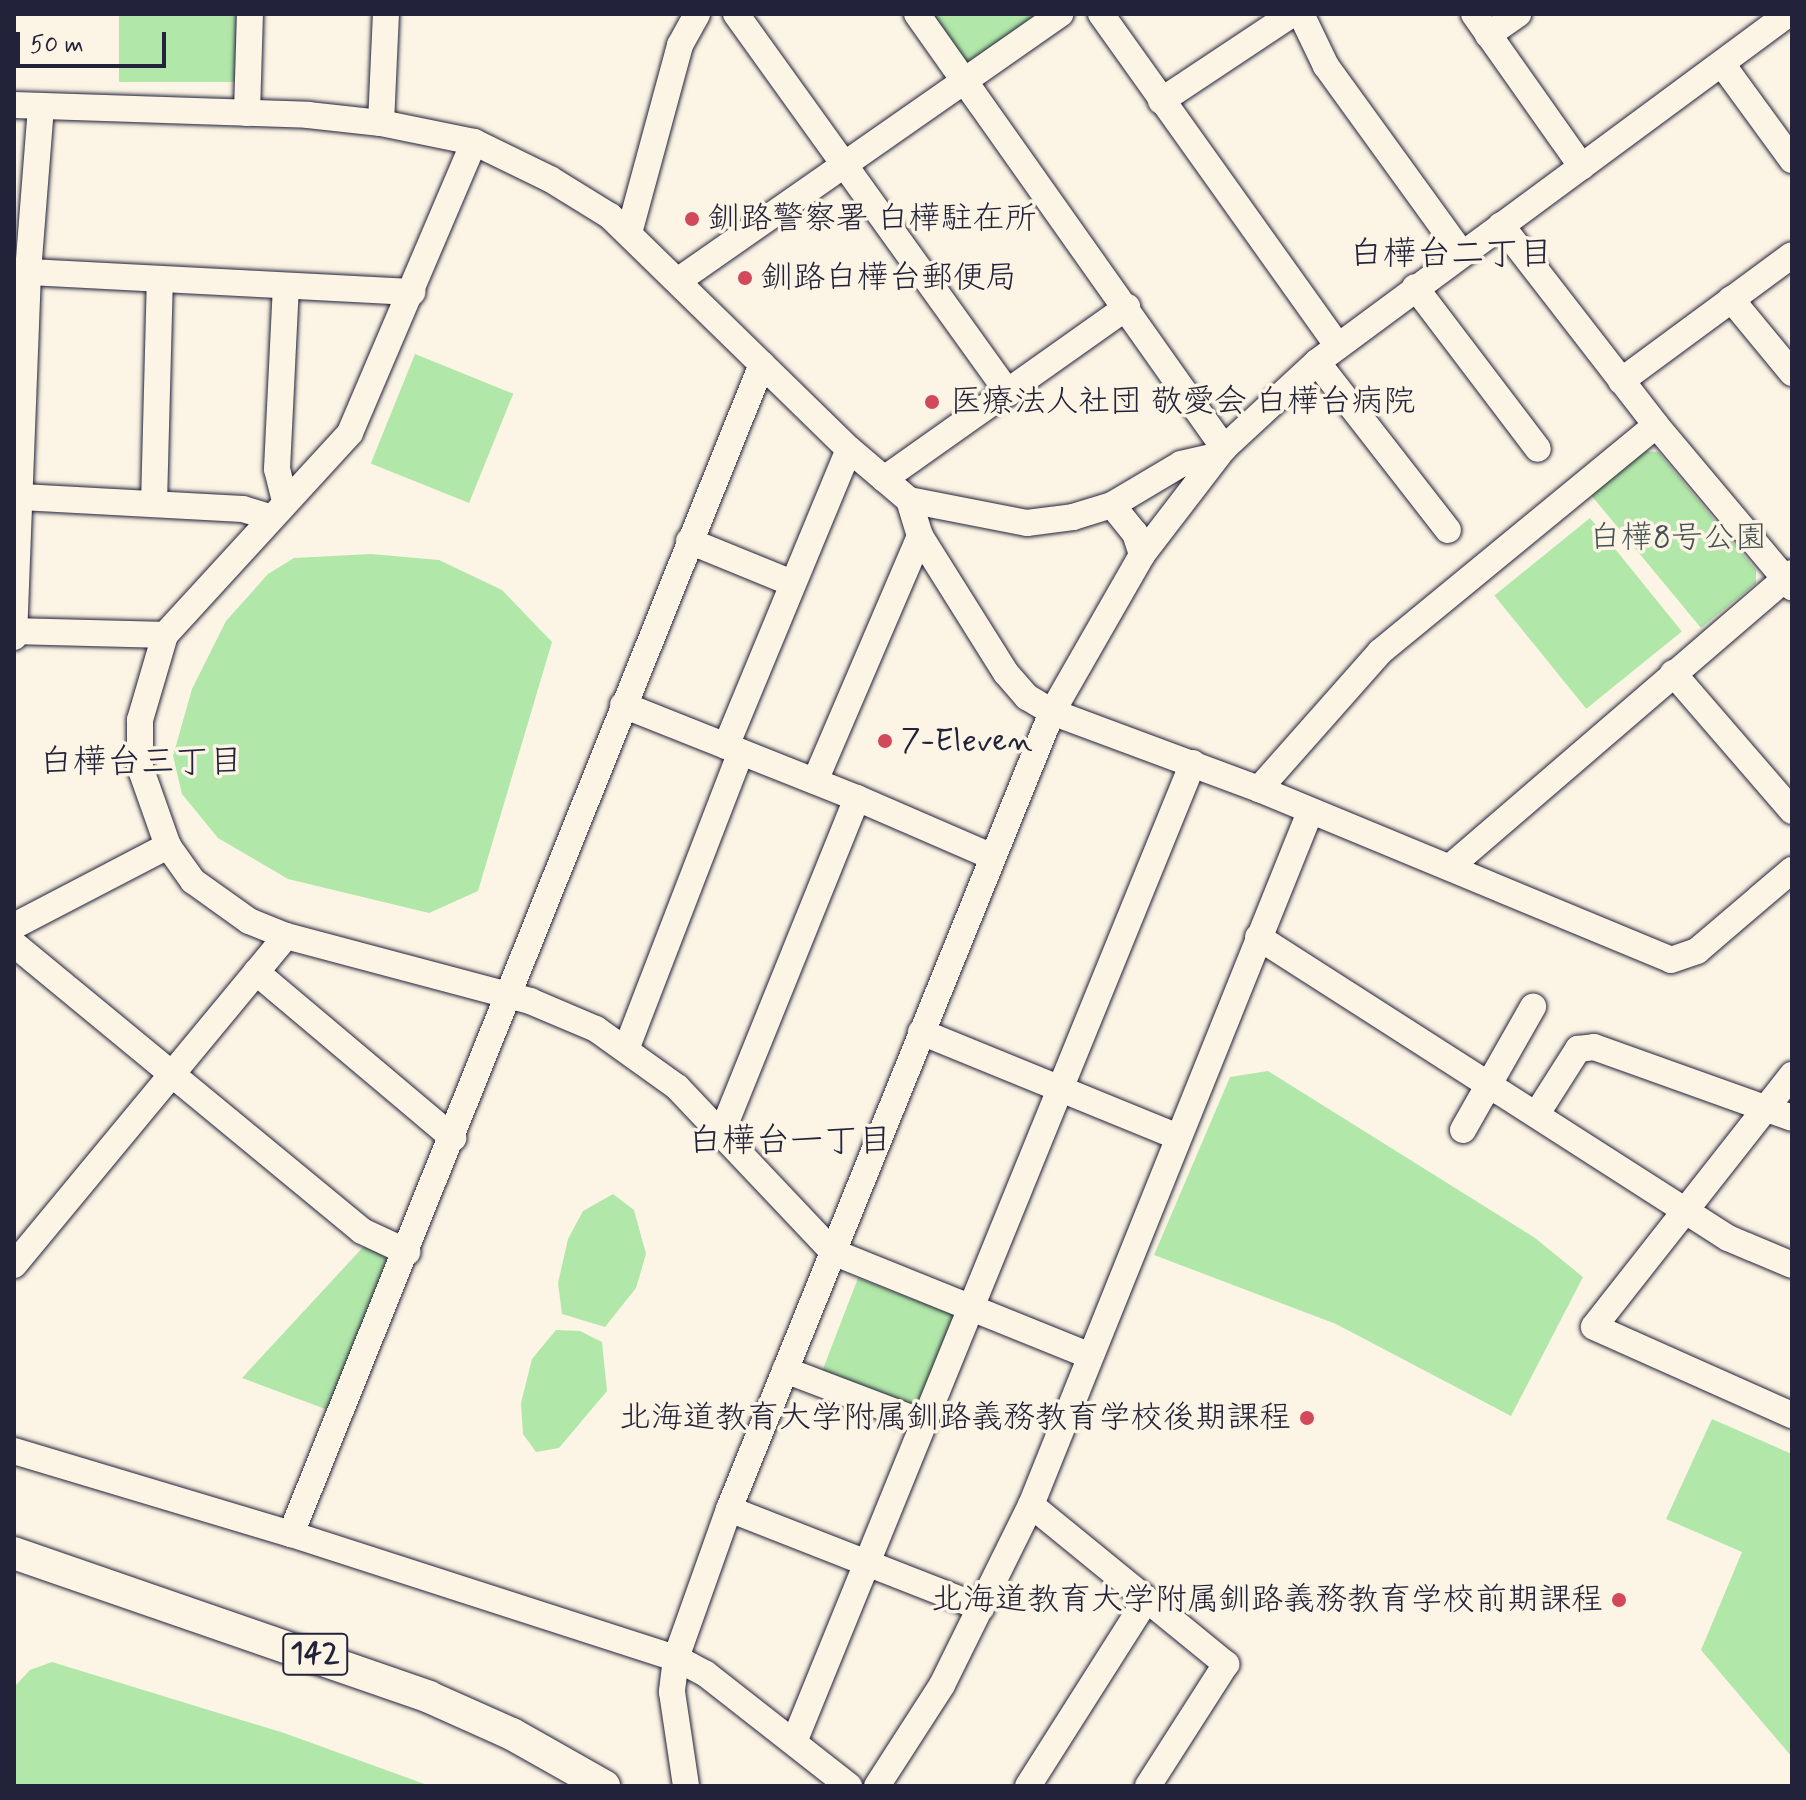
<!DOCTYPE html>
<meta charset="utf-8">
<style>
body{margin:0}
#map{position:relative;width:1806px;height:1800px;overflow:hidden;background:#fcf5e5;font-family:Mynerve,"Klee One",sans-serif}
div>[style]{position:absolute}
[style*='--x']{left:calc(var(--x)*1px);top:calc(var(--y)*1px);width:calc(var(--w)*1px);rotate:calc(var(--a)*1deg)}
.green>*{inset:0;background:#b1e7a9;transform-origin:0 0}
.roads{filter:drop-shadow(0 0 2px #22223b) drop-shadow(0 0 2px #22223b)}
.minor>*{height:26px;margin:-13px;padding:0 13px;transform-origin:13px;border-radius:13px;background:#fcf5e5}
.major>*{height:32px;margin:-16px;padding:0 16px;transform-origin:16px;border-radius:16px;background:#fcf5e5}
.dots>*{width:22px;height:22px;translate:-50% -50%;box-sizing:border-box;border:4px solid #fcf5e5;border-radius:50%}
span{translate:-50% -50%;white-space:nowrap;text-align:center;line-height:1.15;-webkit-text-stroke:7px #fcf5e5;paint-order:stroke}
.shield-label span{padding:2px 6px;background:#fcf5e5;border:2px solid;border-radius:6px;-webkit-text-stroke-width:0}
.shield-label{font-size:30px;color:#22223b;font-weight:700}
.poi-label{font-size:32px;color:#22223b}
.left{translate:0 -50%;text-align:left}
.right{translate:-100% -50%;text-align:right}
.park-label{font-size:32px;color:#465356}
.neighbourhood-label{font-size:34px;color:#22223b}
.frame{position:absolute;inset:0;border:16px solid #22223b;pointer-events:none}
.scale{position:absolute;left:16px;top:32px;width:150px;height:36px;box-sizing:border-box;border:4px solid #22223b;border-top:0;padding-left:10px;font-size:24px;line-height:28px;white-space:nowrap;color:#22223b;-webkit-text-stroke:6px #fcf5e5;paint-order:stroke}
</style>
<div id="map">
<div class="green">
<div style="left:119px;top:14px;width:117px;height:68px"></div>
<div style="clip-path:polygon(931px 14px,1045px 14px,969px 68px)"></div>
<div style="left:415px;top:354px;width:106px;height:118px;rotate:22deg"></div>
<div style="clip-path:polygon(1643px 451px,1658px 452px,1756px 570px,1756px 583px,1701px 628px,1591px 495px)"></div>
<div style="left:1590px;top:518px;width:146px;height:123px;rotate:51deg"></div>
<div style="clip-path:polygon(371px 554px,439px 560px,502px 590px,552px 642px,478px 891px,429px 913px,288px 879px,218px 838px,182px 794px,173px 756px,192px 689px,226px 621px,268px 574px,294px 558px)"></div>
<div style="clip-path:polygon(1268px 1071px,1535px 1238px,1583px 1277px,1511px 1416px,1336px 1324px,1154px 1255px,1230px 1077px)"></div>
<div style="clip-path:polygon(613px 1194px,634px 1210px,646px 1254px,636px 1288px,605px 1327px,562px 1314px,558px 1283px,568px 1239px,583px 1211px)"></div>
<div style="clip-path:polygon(365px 1245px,382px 1253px,389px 1265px,328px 1410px,242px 1378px)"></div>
<div style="left:858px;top:1278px;width:103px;height:100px;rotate:21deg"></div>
<div style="clip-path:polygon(556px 1330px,580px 1331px,602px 1342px,607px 1391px,559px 1448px,536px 1452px,523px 1434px,521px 1403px,532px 1359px)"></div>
<div style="clip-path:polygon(1712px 1419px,1792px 1454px,1792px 1757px,1701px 1650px,1742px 1552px,1666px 1519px)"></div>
<div style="clip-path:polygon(52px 1662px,284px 1733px,430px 1786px,14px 1786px,14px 1687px,30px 1670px)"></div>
</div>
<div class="roads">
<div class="minor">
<div style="--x:736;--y:14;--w:467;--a:54.3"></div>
<div style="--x:917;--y:14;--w:532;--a:54.73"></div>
<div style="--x:1101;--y:14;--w:408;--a:54.5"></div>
<div style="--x:1301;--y:14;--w:58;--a:64.3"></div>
<div style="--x:1326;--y:66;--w:232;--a:54.1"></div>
<div style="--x:1474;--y:14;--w:187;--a:54.8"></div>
<div style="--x:1788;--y:14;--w:586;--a:143.54"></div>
<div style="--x:1317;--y:362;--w:127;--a:137.2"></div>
<div style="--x:1224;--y:448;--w:135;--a:127.5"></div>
<div style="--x:1142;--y:555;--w:181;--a:119.8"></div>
<div style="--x:1052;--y:712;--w:221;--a:20.4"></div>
<div style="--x:1259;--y:789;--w:446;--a:22.5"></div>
<div style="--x:1671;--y:960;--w:28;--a:-19"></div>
<div style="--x:1697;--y:951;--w:125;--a:-40.5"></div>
<div style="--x:1488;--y:35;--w:37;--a:-35"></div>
<div style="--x:1722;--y:64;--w:119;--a:53.9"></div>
<div style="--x:1161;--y:101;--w:157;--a:-33.6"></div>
<div style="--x:14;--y:105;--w:294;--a:1.9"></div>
<div style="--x:308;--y:115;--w:73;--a:6.3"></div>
<div style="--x:381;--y:123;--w:95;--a:11.5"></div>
<div style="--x:474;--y:142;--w:85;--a:26"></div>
<div style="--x:550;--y:179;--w:70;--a:31.7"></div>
<div style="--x:610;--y:216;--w:334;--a:44.3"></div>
<div style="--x:849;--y:449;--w:79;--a:40.4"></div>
<div style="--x:909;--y:500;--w:38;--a:73"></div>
<div style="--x:920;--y:536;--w:162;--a:57.9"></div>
<div style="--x:1006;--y:673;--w:32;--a:49"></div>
<div style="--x:1027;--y:697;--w:29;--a:31"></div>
<div style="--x:1052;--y:712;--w:860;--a:112.06"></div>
<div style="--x:729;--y:1509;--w:158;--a:109.6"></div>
<div style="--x:676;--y:1658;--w:34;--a:97"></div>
<div style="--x:672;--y:1692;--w:95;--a:81.5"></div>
<div style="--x:247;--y:113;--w:99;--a:-88.3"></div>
<div style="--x:381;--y:123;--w:109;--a:-87.4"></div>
<div style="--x:474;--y:142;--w:316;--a:113.1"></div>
<div style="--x:350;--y:433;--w:274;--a:132.5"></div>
<div style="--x:165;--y:635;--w:89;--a:106.4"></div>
<div style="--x:140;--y:720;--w:47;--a:90"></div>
<div style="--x:140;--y:767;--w:84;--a:70.5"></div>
<div style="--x:168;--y:846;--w:43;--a:54.5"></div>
<div style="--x:193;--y:881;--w:69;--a:35.5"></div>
<div style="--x:249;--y:921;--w:40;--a:22"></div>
<div style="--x:286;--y:936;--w:253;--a:14.9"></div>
<div style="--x:530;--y:1001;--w:72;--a:23"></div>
<div style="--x:596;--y:1029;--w:100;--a:35.6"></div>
<div style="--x:677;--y:1087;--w:227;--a:46.6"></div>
<div style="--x:833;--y:1252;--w:275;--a:22"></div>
<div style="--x:1501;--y:225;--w:253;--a:52.2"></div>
<div style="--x:1656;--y:425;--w:212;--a:50"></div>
<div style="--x:629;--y:233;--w:195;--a:-74.8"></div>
<div style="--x:680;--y:45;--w:35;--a:-61"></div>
<div style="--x:28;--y:272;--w:385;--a:3"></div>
<div style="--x:679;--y:280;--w:465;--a:-34.9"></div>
<div style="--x:1415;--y:287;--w:203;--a:52.8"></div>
<div style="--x:1731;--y:299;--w:96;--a:50.5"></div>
<div style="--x:1317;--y:362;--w:213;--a:52.1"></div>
<div style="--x:1621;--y:381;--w:212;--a:-36.4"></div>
<div style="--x:884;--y:479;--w:298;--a:-35.3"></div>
<div style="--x:21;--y:497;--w:222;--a:3.1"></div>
<div style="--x:243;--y:509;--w:27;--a:17"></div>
<div style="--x:909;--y:500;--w:120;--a:11"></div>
<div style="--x:1027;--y:523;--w:46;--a:-7.4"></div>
<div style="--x:1073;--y:517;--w:41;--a:-17.1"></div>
<div style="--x:1112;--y:505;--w:80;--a:-30.7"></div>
<div style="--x:1181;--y:464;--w:37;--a:-13"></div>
<div style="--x:285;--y:501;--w:33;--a:-104"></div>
<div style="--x:277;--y:469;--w:182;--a:-87.2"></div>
<div style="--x:154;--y:504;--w:223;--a:-88.5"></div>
<div style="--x:1112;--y:505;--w:36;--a:51"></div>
<div style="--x:1135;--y:533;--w:23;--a:72"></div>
<div style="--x:689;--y:541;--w:111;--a:22.2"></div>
<div style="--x:14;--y:631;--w:151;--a:1.5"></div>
<div style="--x:14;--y:637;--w:365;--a:-87.8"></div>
<div style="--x:28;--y:272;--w:166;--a:-85.5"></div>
<div style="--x:1673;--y:673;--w:182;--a:49.2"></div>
<div style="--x:623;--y:705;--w:252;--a:21.7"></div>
<div style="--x:857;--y:798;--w:358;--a:112"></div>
<div style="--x:726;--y:746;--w:321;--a:-67.5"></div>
<div style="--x:815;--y:781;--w:267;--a:-66.8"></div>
<div style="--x:1259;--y:789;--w:183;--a:-48.5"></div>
<div style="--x:1380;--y:652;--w:357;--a:-39.4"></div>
<div style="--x:857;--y:798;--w:148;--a:23.5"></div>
<div style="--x:1450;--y:867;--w:451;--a:-40.7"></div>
<div style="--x:14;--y:926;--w:174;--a:-27.5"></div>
<div style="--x:1258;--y:937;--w:558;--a:32.64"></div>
<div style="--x:1728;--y:1238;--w:69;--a:22.9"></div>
<div style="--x:14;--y:944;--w:451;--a:39.5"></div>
<div style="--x:362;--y:1231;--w:50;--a:25"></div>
<div style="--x:256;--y:972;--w:258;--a:40.1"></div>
<div style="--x:921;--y:1032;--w:278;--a:22.2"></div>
<div style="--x:627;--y:1047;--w:316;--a:-68.9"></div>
<div style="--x:1792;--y:1075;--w:320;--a:128.2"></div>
<div style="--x:1594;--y:1327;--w:217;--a:24"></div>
<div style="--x:1538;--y:1112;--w:75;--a:-57.6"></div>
<div style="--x:1578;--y:1049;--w:16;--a:-7"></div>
<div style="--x:1594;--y:1047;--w:210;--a:19.7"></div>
<div style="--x:1463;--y:1130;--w:142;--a:-60.4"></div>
<div style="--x:14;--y:1265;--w:427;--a:-50.4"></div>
<div style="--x:785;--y:1370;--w:147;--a:20.8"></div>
<div style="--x:14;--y:1451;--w:289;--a:16.7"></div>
<div style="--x:291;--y:1534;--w:404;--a:17.9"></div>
<div style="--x:676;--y:1658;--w:34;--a:28"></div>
<div style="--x:706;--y:1674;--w:182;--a:38.1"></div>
<div style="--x:1031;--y:1505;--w:252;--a:39.2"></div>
<div style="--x:1226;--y:1664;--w:145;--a:122.6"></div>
<div style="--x:729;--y:1509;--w:271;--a:21.4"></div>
<div style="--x:291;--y:1534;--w:1261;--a:-68.07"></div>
<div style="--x:794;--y:1742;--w:1057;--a:-67.83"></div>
<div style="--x:877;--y:1786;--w:120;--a:-57.2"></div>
<div style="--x:942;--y:1685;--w:201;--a:-63.7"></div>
<div style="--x:1031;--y:1505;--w:747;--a:-68.07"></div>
<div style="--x:1028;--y:1786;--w:220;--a:-57.6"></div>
</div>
<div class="major">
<div style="--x:14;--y:1553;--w:439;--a:19.1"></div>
<div style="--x:429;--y:1697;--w:91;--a:24"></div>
<div style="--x:512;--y:1734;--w:106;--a:29.5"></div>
</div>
</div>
<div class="dots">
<div style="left:692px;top:219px;background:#d1495b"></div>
<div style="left:745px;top:278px;background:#d1495b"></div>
<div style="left:932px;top:402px;background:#d1495b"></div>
<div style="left:885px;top:741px;background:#d1495b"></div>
<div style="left:1307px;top:1418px;background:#d1495b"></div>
<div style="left:1619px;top:1600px;background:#d1495b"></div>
</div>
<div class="shield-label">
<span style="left:315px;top:1654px">142</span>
</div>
<div class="poi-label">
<span class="left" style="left:708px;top:219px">釧路警察署 白樺駐在所</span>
<span class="left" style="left:761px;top:278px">釧路白樺台郵便局</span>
<span class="left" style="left:950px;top:402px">医療法人社団 敬愛会 白樺台病院</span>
<span class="left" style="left:901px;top:741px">7-Eleven</span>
<span class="right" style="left:1291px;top:1418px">北海道教育大学附属釧路義務教育学校後期課程</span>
<span class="right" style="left:1603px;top:1600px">北海道教育大学附属釧路義務教育学校前期課程</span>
</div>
<div class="park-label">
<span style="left:1678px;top:538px">白樺8号公園</span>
</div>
<div class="neighbourhood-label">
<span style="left:1451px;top:255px">白樺台二丁目</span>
<span style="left:141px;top:763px">白樺台三丁目</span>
<span style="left:790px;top:1142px">白樺台一丁目</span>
</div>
<div class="frame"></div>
<div class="scale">50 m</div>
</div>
